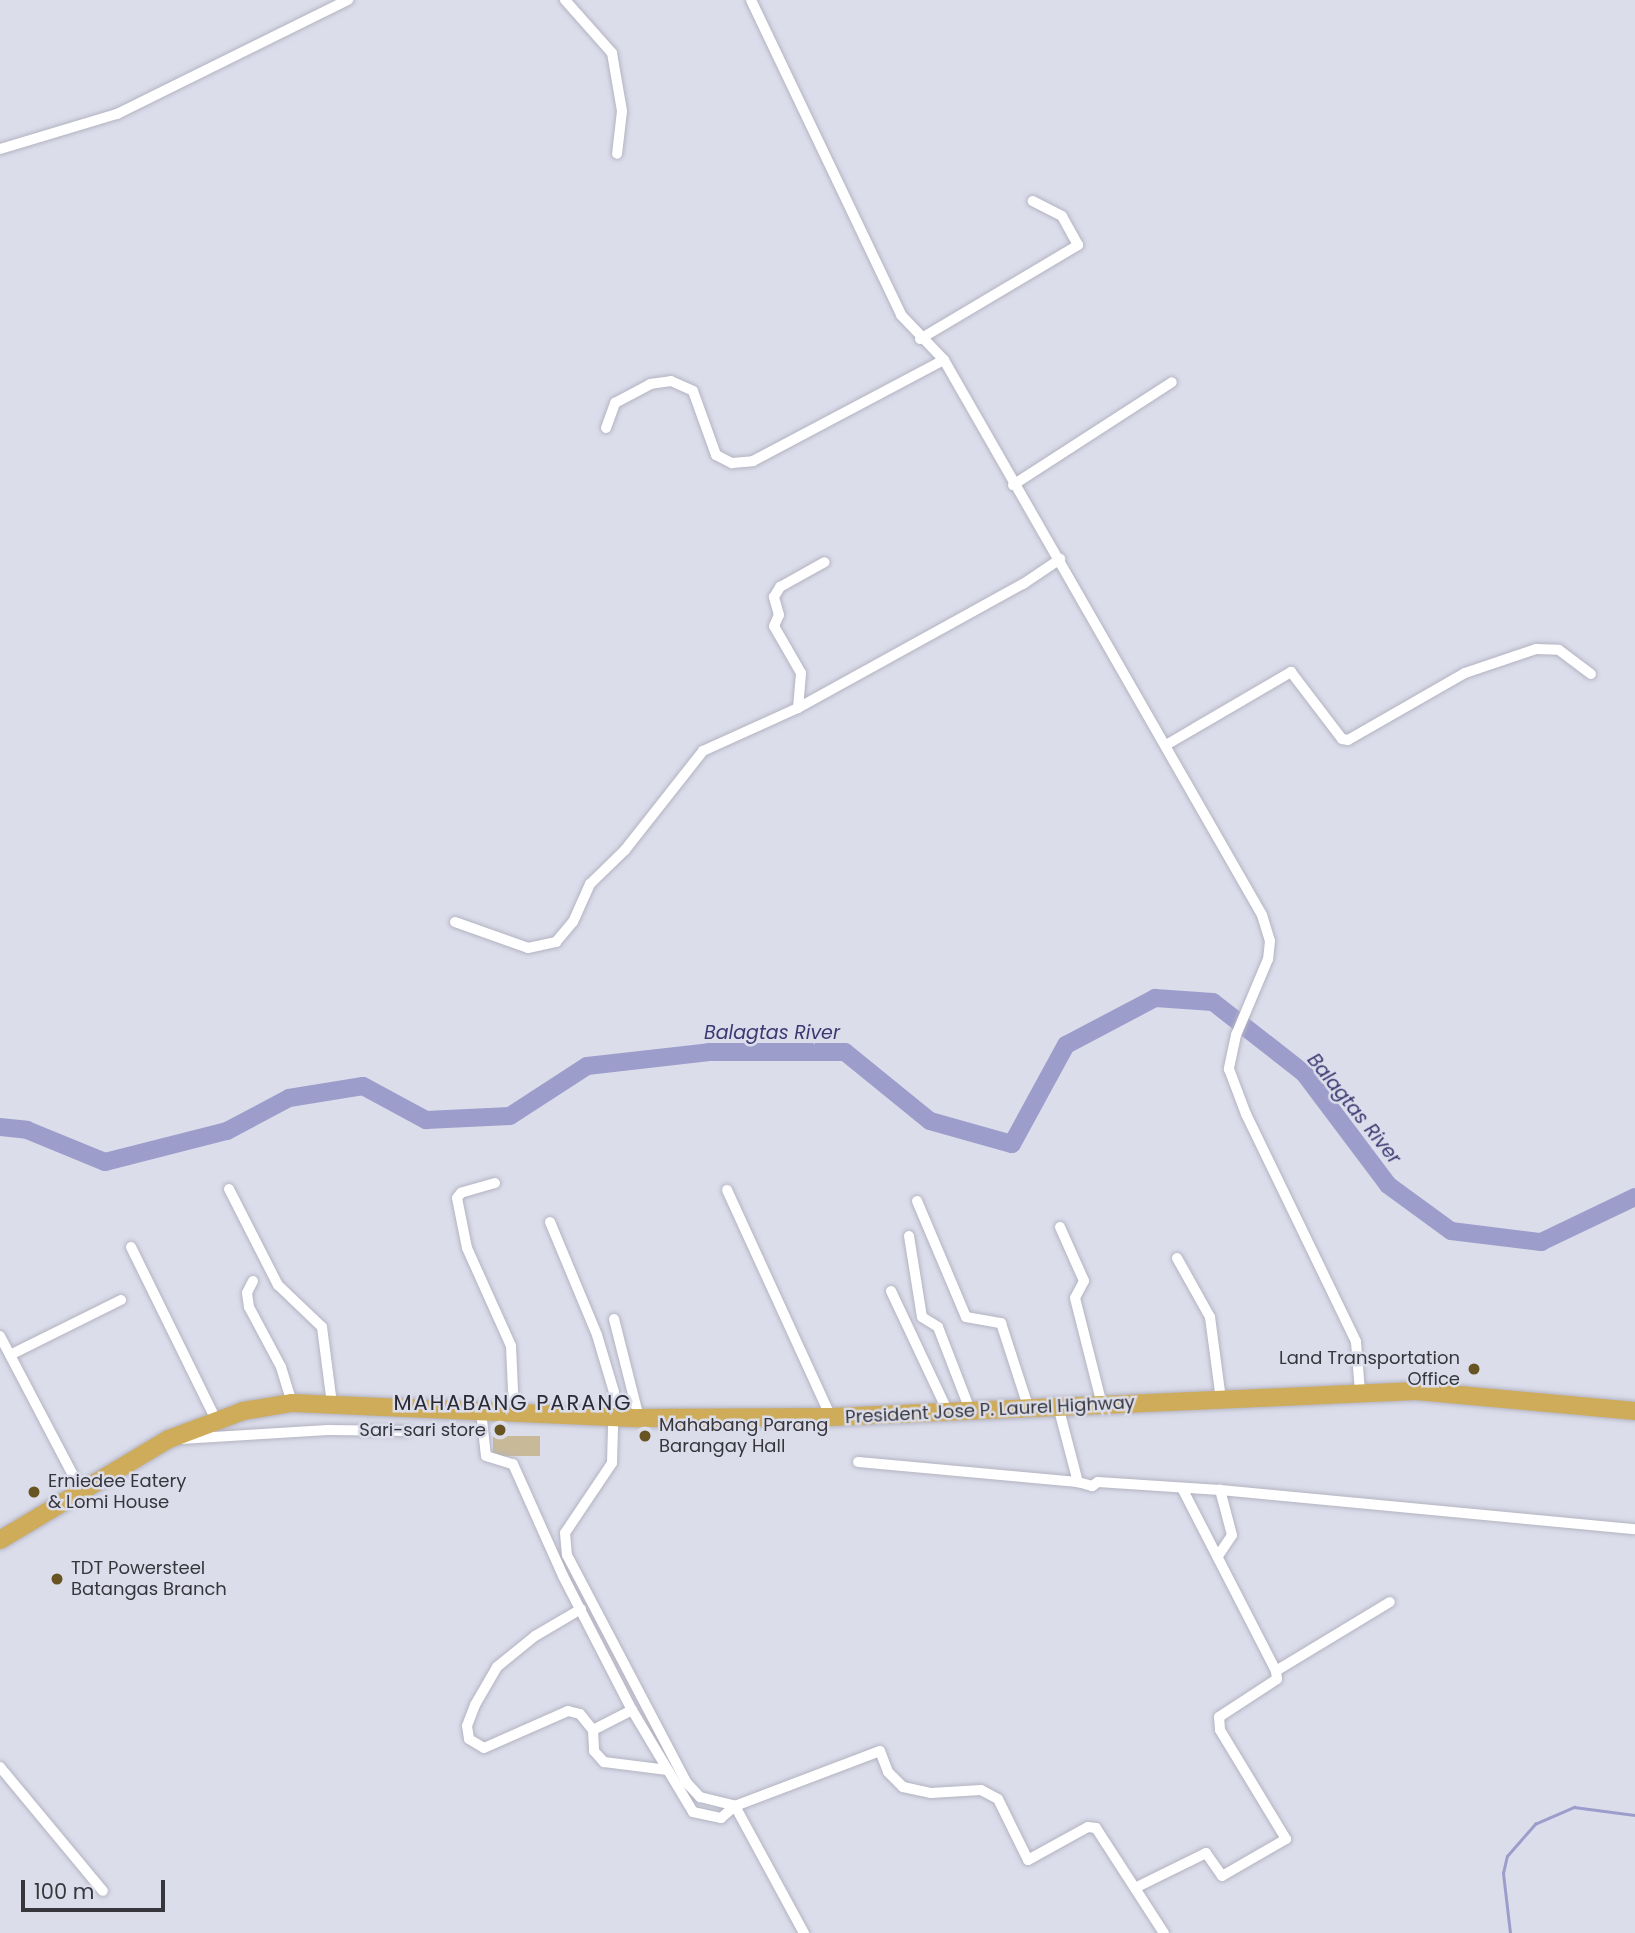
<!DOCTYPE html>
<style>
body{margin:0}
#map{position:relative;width:1635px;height:1933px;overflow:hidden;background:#dcddeb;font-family:Poppins,sans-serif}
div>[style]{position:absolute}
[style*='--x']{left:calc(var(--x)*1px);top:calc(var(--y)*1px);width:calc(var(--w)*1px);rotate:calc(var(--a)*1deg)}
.green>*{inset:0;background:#c8b999;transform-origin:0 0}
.stream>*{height:2.5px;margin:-1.25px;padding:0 1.25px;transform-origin:1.25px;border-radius:1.25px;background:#9c9dcb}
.river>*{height:18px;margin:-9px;padding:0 9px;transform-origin:9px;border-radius:9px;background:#9c9dcb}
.roads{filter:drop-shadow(0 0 2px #b3b3c1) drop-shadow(0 0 2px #b3b3c1)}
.minor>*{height:10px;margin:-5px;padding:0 5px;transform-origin:5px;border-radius:5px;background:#fff}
.trunk>*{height:18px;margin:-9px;padding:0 9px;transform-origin:9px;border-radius:9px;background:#ceac5a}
.dots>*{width:19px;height:19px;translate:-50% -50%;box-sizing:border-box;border:4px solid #dcddeb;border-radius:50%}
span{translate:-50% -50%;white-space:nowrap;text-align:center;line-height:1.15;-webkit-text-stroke:5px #dcddeb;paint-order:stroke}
.poi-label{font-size:18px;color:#36363c}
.right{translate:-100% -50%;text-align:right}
.left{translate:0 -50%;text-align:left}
.street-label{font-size:18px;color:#36363c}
.water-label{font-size:19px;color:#3c3872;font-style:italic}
.quarter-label{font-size:21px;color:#2a2a35;letter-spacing:2px}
.scale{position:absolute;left:21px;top:1880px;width:144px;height:32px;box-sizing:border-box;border:4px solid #36363c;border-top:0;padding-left:9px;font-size:21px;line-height:24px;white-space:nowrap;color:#36363c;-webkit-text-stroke:5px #dcddeb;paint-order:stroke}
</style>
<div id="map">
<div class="green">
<div style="left:493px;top:1436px;width:47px;height:20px"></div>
</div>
<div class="stream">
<div style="--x:1510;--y:1933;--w:60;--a:-96.7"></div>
<div style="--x:1503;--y:1873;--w:17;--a:-77"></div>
<div style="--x:1507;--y:1856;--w:43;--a:-48.8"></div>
<div style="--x:1535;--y:1824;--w:43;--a:-23.6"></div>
<div style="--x:1574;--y:1807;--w:62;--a:7.5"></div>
</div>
<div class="river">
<div style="--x:0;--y:1127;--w:27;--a:6"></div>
<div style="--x:27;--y:1130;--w:84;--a:22.3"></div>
<div style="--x:105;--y:1162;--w:126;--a:-14.3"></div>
<div style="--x:227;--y:1131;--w:70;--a:-28"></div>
<div style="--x:289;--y:1098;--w:75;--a:-9.2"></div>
<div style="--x:363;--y:1086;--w:72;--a:28.4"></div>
<div style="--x:426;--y:1120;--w:84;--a:-2.7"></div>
<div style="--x:510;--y:1116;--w:92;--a:-33"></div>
<div style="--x:587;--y:1066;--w:123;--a:-6.5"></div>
<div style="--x:709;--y:1052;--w:136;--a:0"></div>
<div style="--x:845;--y:1052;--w:109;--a:39.1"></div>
<div style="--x:930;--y:1121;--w:85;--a:15.7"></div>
<div style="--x:1012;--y:1144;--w:113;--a:-61.4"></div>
<div style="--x:1066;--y:1045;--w:101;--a:-27.8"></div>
<div style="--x:1155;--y:998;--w:58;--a:3.9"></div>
<div style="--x:1213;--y:1002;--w:115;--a:38"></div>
<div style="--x:1304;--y:1073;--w:140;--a:53.1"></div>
<div style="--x:1388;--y:1185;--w:78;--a:36.1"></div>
<div style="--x:1451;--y:1231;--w:91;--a:7"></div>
<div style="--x:1541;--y:1242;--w:104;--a:-25.6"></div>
</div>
<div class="roads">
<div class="minor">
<div style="--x:565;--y:0;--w:71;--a:48.4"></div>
<div style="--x:612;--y:53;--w:59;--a:80.2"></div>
<div style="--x:622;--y:111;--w:43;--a:96.6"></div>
<div style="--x:751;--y:0;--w:349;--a:64.5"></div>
<div style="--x:901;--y:315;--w:62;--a:46.3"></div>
<div style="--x:944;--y:360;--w:640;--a:60.19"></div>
<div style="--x:1262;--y:915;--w:27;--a:73"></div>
<div style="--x:1270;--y:941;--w:18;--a:96"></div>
<div style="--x:1268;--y:959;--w:82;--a:112.8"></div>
<div style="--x:1236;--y:1035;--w:35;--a:102"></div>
<div style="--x:1229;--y:1069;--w:48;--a:69.3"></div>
<div style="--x:1246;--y:1114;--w:253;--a:64.2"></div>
<div style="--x:1356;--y:1342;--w:50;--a:85.4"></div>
<div style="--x:0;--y:149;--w:122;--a:-16.7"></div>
<div style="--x:117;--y:114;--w:258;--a:-26.3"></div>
<div style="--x:920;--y:339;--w:184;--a:-30.7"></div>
<div style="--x:1078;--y:245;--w:33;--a:-119"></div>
<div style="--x:1062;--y:216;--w:33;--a:-153"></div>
<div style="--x:606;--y:428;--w:27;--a:-70"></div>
<div style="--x:615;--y:403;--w:40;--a:-28"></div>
<div style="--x:650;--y:384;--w:21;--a:-8"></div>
<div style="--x:671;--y:381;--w:24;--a:24"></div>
<div style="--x:693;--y:391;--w:68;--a:70.2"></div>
<div style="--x:716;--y:455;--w:18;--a:27"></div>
<div style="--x:732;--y:463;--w:21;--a:-5"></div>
<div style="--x:753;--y:461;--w:216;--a:-27.9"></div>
<div style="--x:1013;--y:485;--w:189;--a:-32.9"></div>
<div style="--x:798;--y:708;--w:35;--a:-85"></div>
<div style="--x:801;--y:673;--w:54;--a:-119.9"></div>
<div style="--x:774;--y:626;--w:12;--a:-66"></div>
<div style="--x:779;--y:615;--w:19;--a:-106"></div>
<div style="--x:774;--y:597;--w:12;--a:-59"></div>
<div style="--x:780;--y:587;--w:51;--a:-29.1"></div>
<div style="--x:1166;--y:745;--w:145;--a:-30.3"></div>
<div style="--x:1291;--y:672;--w:84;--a:52.7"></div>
<div style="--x:1342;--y:739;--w:6;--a:9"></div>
<div style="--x:1348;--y:740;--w:135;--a:-29.8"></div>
<div style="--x:1465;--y:673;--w:75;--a:-18.7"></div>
<div style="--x:1536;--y:649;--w:23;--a:2"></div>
<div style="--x:1559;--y:650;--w:40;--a:37"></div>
<div style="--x:455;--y:922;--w:77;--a:19.6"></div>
<div style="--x:528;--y:948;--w:29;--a:-12"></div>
<div style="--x:556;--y:942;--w:26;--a:-50"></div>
<div style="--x:573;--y:922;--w:42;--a:-65.9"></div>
<div style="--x:590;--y:884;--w:49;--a:-44.2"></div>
<div style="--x:625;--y:850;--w:126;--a:-51.8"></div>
<div style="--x:703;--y:751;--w:104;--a:-24.4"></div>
<div style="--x:798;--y:708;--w:257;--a:-28.9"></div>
<div style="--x:1023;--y:584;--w:45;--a:-34"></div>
<div style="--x:495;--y:1183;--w:35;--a:164"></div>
<div style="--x:461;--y:1193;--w:6;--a:129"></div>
<div style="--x:457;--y:1198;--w:51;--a:78.7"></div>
<div style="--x:467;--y:1248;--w:107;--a:65.8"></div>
<div style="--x:511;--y:1346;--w:67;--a:87.4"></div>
<div style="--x:229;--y:1189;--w:108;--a:63"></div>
<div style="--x:278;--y:1285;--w:61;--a:43.7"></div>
<div style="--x:322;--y:1327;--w:78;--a:82.6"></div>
<div style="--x:727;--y:1190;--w:250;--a:65.4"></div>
<div style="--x:917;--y:1201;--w:126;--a:67.1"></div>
<div style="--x:966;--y:1317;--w:36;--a:10"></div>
<div style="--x:1001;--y:1323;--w:90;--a:72"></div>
<div style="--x:550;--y:1222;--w:122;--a:67.4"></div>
<div style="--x:597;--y:1335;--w:59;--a:73.4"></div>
<div style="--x:614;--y:1392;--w:71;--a:91.6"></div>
<div style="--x:612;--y:1463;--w:84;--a:123.9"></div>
<div style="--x:565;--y:1533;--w:22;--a:85"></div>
<div style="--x:567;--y:1555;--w:256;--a:62.3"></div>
<div style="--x:686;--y:1782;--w:21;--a:47"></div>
<div style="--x:700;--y:1797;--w:36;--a:14"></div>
<div style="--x:735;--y:1806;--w:145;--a:61.5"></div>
<div style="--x:1060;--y:1227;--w:59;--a:66"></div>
<div style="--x:1084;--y:1281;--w:19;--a:118"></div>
<div style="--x:1075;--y:1298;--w:110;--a:75.8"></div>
<div style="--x:909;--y:1236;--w:82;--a:80.9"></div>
<div style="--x:922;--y:1317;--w:19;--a:32"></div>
<div style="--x:938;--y:1327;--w:89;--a:68.9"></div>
<div style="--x:131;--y:1247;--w:193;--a:63.8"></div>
<div style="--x:1177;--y:1258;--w:68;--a:60.8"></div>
<div style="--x:1210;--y:1317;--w:83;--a:82.4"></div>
<div style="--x:253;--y:1281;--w:13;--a:117"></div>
<div style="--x:247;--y:1293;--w:14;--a:82"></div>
<div style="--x:249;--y:1307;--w:68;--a:61.9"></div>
<div style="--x:281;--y:1367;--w:38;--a:73"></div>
<div style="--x:891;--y:1291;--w:132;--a:64.8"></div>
<div style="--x:614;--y:1319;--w:102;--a:75.8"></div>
<div style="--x:0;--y:1336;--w:174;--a:62.3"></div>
<div style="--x:10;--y:1355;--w:124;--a:-26.4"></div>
<div style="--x:1058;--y:1406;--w:79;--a:75.3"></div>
<div style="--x:1078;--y:1482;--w:15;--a:16"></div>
<div style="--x:1092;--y:1486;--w:7;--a:-34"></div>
<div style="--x:1098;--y:1482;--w:122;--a:3.8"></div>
<div style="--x:1220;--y:1490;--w:417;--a:5.4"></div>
<div style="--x:481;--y:1411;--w:45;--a:83.7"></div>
<div style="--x:486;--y:1456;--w:28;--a:17"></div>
<div style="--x:513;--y:1464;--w:123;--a:65.9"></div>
<div style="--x:563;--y:1576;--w:151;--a:62.8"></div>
<div style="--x:632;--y:1710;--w:119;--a:59.1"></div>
<div style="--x:693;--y:1812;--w:29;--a:12"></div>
<div style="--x:721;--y:1818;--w:18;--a:-41"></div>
<div style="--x:735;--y:1806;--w:155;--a:-20.8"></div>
<div style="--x:880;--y:1751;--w:22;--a:69"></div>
<div style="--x:888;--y:1772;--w:21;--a:45"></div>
<div style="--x:903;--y:1787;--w:29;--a:12"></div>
<div style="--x:931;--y:1793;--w:50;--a:-3.4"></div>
<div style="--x:981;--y:1790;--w:19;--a:28"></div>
<div style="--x:998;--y:1799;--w:68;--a:63.8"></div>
<div style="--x:1028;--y:1860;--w:68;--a:-28.8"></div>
<div style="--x:1088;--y:1827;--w:8;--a:7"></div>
<div style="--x:1096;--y:1828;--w:125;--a:57.1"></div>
<div style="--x:181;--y:1439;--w:147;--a:-3.5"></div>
<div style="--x:328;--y:1430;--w:81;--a:0.7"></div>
<div style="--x:858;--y:1462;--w:221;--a:5.2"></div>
<div style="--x:1218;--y:1556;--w:25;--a:-56"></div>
<div style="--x:1232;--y:1535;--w:47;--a:-104.9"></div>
<div style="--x:581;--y:1609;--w:53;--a:149.6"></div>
<div style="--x:535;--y:1636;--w:49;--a:140.8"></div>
<div style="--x:497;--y:1667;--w:44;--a:120.1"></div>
<div style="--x:475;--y:1705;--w:22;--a:111"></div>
<div style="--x:467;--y:1726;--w:13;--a:81"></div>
<div style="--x:469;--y:1739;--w:17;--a:31"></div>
<div style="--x:484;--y:1748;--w:92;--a:-23.8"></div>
<div style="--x:568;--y:1711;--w:12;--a:14"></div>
<div style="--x:580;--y:1714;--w:21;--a:51"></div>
<div style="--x:593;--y:1730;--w:44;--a:-27.1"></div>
<div style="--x:1276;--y:1671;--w:133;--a:-31.2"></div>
<div style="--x:593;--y:1730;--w:21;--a:87"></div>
<div style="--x:594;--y:1751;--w:15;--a:48"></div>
<div style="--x:604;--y:1762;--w:64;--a:7.2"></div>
<div style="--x:0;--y:1767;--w:161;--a:50.3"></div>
<div style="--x:1137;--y:1887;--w:77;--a:-26.2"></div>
<div style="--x:1206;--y:1853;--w:28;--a:55"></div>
<div style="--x:1222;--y:1876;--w:74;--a:-30"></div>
<div style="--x:1286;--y:1839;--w:127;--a:-121.2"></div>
<div style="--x:1220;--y:1730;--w:13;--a:-94"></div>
<div style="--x:1219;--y:1717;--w:69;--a:-33.2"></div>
<div style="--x:1277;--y:1679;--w:8;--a:-97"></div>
<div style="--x:1276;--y:1671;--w:206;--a:-117.2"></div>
</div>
<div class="trunk">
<div style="--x:0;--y:1540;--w:197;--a:-30.9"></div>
<div style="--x:169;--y:1439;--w:79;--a:-20.7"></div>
<div style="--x:243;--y:1411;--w:50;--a:-9.3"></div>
<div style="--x:292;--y:1403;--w:347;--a:2.5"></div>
<div style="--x:639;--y:1418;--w:192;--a:-0.3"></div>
<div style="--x:831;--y:1417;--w:586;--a:-2.54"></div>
<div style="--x:1416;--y:1391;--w:220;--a:5.2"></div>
</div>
</div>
<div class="dots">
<div style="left:1474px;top:1369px;background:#685422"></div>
<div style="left:500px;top:1430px;background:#685422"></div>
<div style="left:645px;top:1436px;background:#685422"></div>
<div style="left:34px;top:1492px;background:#685422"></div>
<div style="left:57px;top:1579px;background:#685422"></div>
</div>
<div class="poi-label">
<span class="right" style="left:1460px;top:1369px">Land Transportation<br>Office</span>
<span class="left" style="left:659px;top:1436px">Mahabang Parang<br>Barangay Hall</span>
<span class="right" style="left:486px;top:1430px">Sari-sari store</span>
<span class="left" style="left:48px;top:1492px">Erniedee Eatery<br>&amp; Lomi House</span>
<span class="left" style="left:71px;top:1579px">TDT Powersteel<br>Batangas Branch</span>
</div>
<div class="street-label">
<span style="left:990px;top:1410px;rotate:-3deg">President Jose P. Laurel Highway</span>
</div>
<div class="water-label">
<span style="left:772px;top:1033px">Balagtas River</span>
<span style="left:1354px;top:1109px;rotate:51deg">Balagtas River</span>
</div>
<div class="quarter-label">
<span style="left:513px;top:1403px">MAHABANG PARANG</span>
</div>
<div class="scale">100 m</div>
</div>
